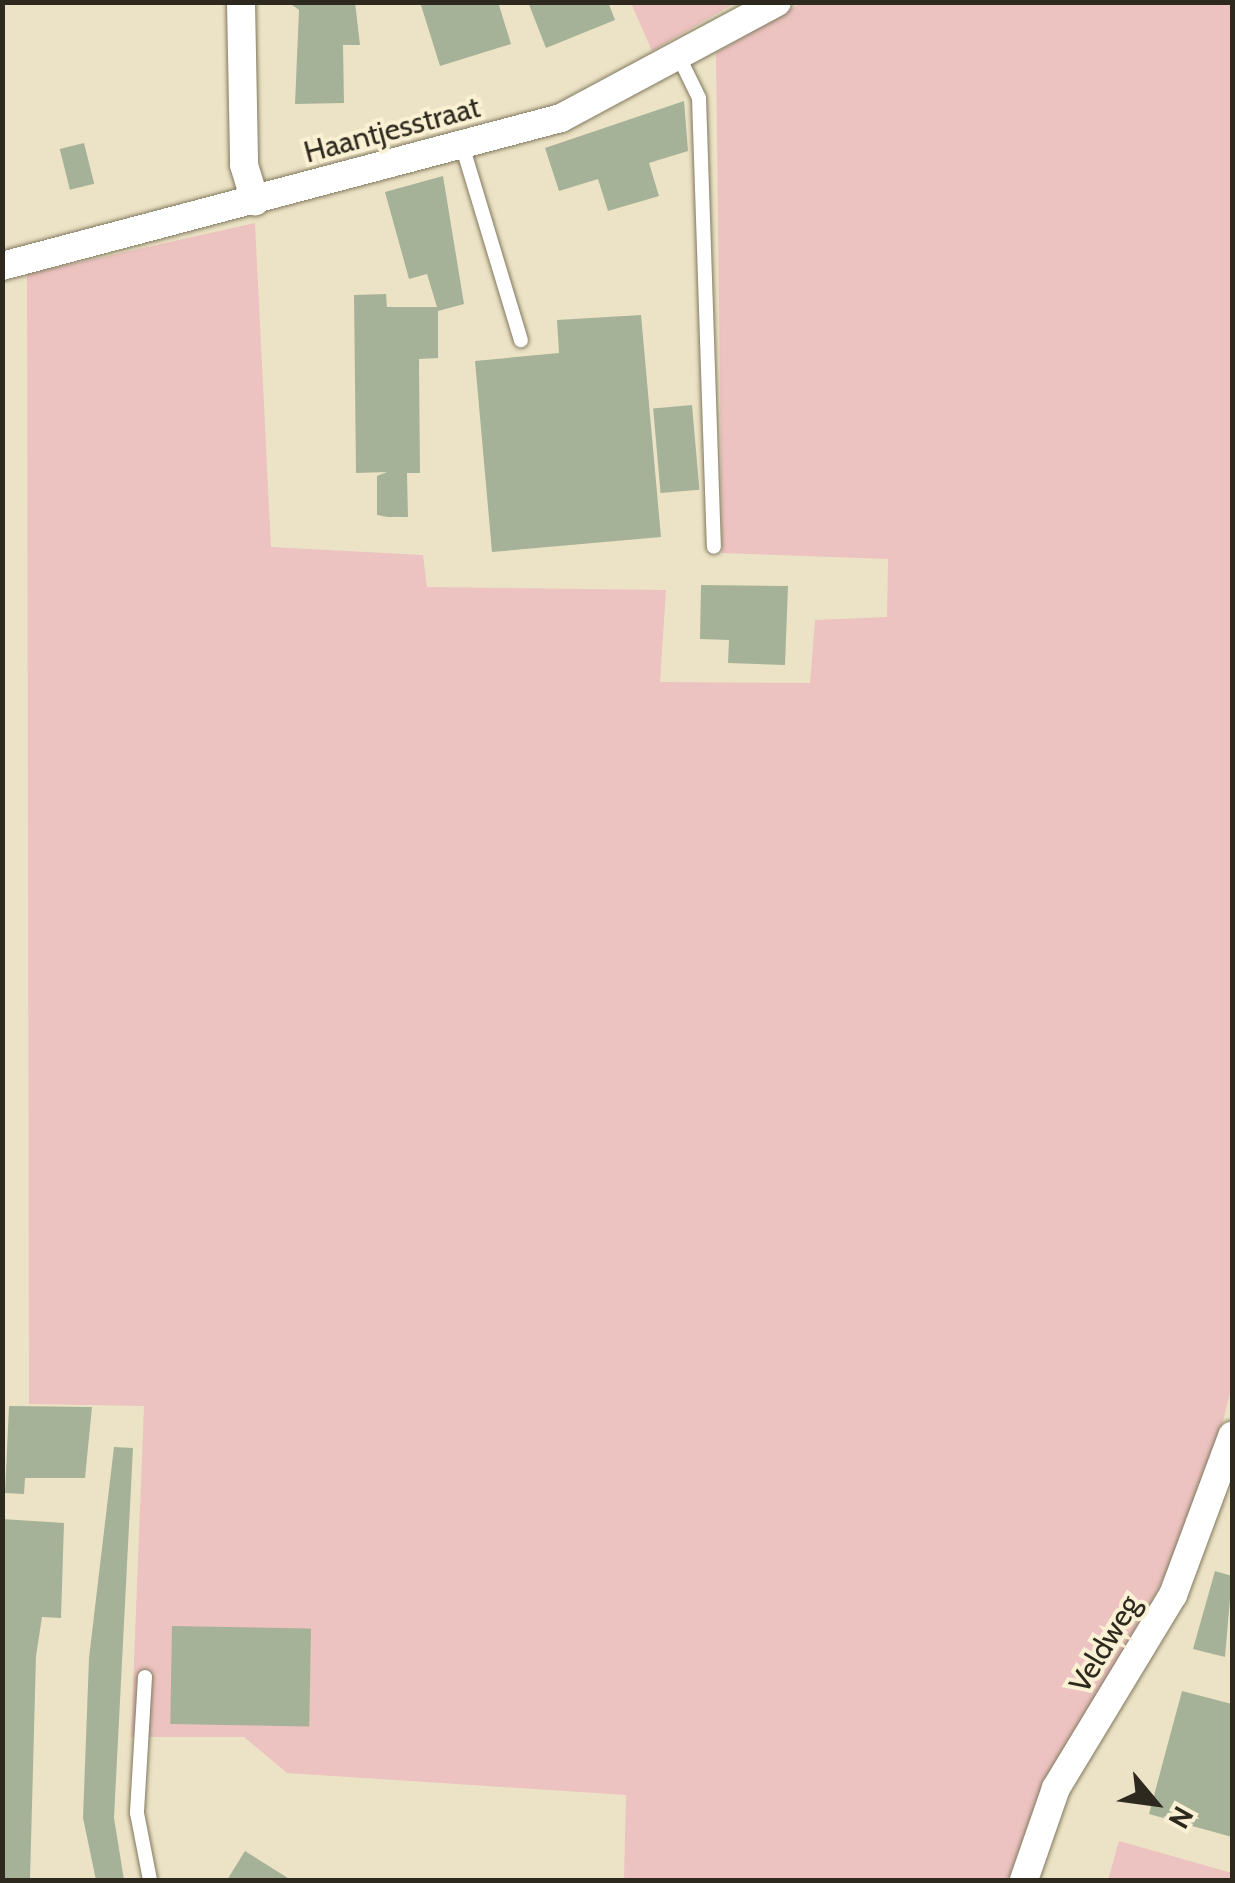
<!DOCTYPE html>
<style>
body{margin:0}
#map{position:relative;width:1235px;height:1883px;overflow:hidden;background:#ece3c6;font-family:Cabin,sans-serif}
div>[style]{position:absolute}
[style*='--x']{left:calc(var(--x)*1px);top:calc(var(--y)*1px);width:calc(var(--w)*1px);rotate:calc(var(--a)*1deg)}
.green>*{inset:0;background:#ecc3c0}
.building>*{inset:0;background:#a6b297;transform-origin:0 0}
.roads{filter:drop-shadow(0 0 2px #80785e) drop-shadow(0 0 2px #80785e)}
.service>*{height:14px;margin:-7px;padding:0 7px;transform-origin:7px;border-radius:7px;background:#fff}
.minor>*{height:28px;margin:-14px;padding:0 14px;transform-origin:14px;border-radius:14px;background:#fff}
span{translate:-50% -50%;white-space:nowrap;text-align:center;line-height:1.15;-webkit-text-stroke:8px #faf0d3;paint-order:stroke}
.street-label{font-size:30px;color:#2d291e}
.frame{position:absolute;inset:0;border:5px solid #2d291e;pointer-events:none}
.north{position:absolute;left:1105px;top:1753px;width:100px;height:100px;-webkit-text-stroke:8px #faf0d3;paint-order:stroke;rotate:119deg;font-size:28px;font-weight:700;line-height:40px;text-align:center;color:#2d291e}
.north::after{content:'';display:block;margin:auto;width:35px;height:45px;background:#2d291e;clip-path:polygon(50% 0,100% 100%,50% 72%,0 100%)}
</style>
<div id="map">
<div class="green">
<div style="clip-path:polygon(631px 3px,735px 3px,652px 51px)"></div>
<div style="clip-path:polygon(801px 3px,1232px 3px,1232px 1386px,1202px 1502px,1012px 1880px,624px 1880px,626px 1795px,287px 1773px,244px 1737px,131px 1737px,144px 1406px,29px 1404px,27px 274px,255px 223px,271px 547px,423px 555px,427px 587px,666px 590px,660px 682px,810px 683px,815px 620px,887px 617px,888px 559px,722px 553px,716px 53px)"></div>
<div style="clip-path:polygon(1119px 1841px,1232px 1873px,1232px 1880px,1108px 1880px)"></div>
</div>
<div class="building">
<div style="clip-path:polygon(288px 2px,355px 2px,360px 45px,343px 45px,344px 103px,295px 104px,299px 10px)"></div>
<div style="clip-path:polygon(420px 2px,498px 2px,511px 44px,440px 66px)"></div>
<div style="clip-path:polygon(528px 2px,608px 2px,615px 20px,546px 48px)"></div>
<div style="clip-path:polygon(684px 101px,688px 151px,649px 163px,659px 196px,608px 211px,598px 179px,559px 191px,545px 148px)"></div>
<div style="left:84px;top:143px;width:42px;height:25px;rotate:76deg"></div>
<div style="clip-path:polygon(443px 176px,464px 304px,438px 311px,438px 358px,419px 359px,420px 473px,407px 473px,408px 517px,387px 517px,377px 515px,377px 476px,387px 472px,356px 473px,354px 295px,386px 294px,387px 307px,437px 307px,427px 274px,409px 279px,385px 192px)"></div>
<div style="clip-path:polygon(641px 315px,661px 537px,492px 552px,475px 361px,559px 353px,557px 320px)"></div>
<div style="left:692px;top:405px;width:85px;height:39px;rotate:85deg"></div>
<div style="clip-path:polygon(701px 585px,788px 586px,785px 665px,728px 663px,729px 640px,700px 639px)"></div>
<div style="clip-path:polygon(9px 1406px,92px 1407px,85px 1478px,25px 1478px,24px 1494px,5px 1493px)"></div>
<div style="clip-path:polygon(114px 1447px,133px 1448px,114px 1818px,124px 1880px,96px 1880px,83px 1818px,89px 1658px)"></div>
<div style="clip-path:polygon(2px 1519px,64px 1523px,61px 1618px,42px 1617px,36px 1656px,30px 1880px,2px 1880px)"></div>
<div style="clip-path:polygon(1215px 1571px,1232px 1576px,1225px 1657px,1193px 1649px)"></div>
<div style="left:172px;top:1626px;width:139px;height:98px;rotate:1deg"></div>
<div style="clip-path:polygon(1182px 1691px,1232px 1704px,1232px 1837px,1149px 1814px)"></div>
<div style="clip-path:polygon(245px 1851px,291px 1880px,227px 1880px)"></div>
</div>
<div class="roads">
<div class="service">
<div style="--x:680;--y:59;--w:43;--a:64"></div>
<div style="--x:699;--y:98;--w:449;--a:88.1"></div>
<div style="--x:462;--y:145;--w:204;--a:73.2"></div>
<div style="--x:145;--y:1677;--w:136;--a:93.4"></div>
<div style="--x:137;--y:1813;--w:68;--a:79"></div>
</div>
<div class="minor">
<div style="--x:241;--y:2;--w:163;--a:88.9"></div>
<div style="--x:244;--y:165;--w:38;--a:73"></div>
<div style="--x:2;--y:266;--w:578;--a:-14.83"></div>
<div style="--x:561;--y:118;--w:245;--a:-28.2"></div>
<div style="--x:1024;--y:1880;--w:97;--a:-70.8"></div>
<div style="--x:1056;--y:1788;--w:226;--a:-58.8"></div>
<div style="--x:1173;--y:1595;--w:170;--a:-69.6"></div>
</div>
</div>
<div class="street-label">
<span style="left:392px;top:130px;rotate:-15deg">Haantjesstraat</span>
<span style="left:1105px;top:1644px;rotate:-59deg">Veldweg</span>
</div>
<div class="frame"></div>
<div class="north">N</div>
</div>
